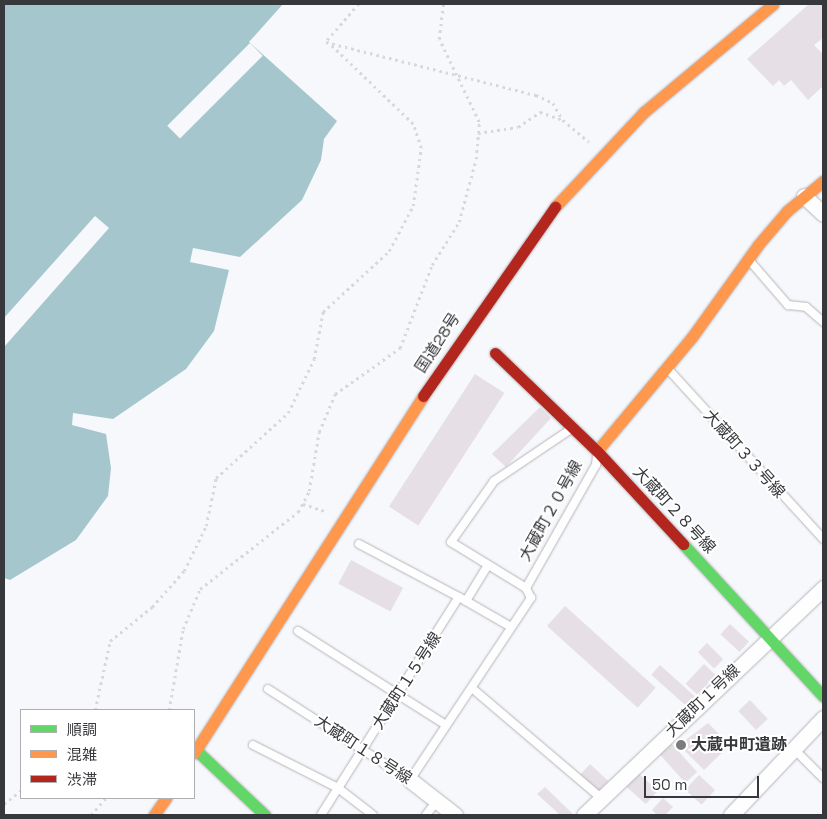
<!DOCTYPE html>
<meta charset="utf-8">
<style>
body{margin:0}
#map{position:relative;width:827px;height:819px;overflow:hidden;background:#f7f8fc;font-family:"Space Grotesk","Noto Sans JP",sans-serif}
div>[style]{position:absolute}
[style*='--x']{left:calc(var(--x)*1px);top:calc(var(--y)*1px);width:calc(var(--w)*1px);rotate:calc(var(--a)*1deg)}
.water>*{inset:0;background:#a5c6cc}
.pier>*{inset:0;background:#f7f8fc;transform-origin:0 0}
.building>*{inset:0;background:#e6dfe6;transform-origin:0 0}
.path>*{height:2.5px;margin-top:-1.25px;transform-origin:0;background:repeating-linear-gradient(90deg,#d8d8d9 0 2.5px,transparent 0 6.5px)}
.roads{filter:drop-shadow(0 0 1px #b5b5b9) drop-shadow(0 0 1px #b5b5b9)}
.lane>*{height:8px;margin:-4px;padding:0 4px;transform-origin:4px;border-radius:4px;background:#fefeff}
.street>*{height:15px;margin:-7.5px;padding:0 7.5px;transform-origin:7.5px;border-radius:7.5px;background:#fefeff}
.fast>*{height:11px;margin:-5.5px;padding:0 5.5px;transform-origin:5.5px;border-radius:5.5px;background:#63d668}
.slow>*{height:11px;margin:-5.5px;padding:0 5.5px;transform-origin:5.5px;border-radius:5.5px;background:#ff974d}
.jam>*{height:11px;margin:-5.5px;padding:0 5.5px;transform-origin:5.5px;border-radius:5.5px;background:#b3261e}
.dots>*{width:14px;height:14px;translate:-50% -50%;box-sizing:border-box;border:2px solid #fff;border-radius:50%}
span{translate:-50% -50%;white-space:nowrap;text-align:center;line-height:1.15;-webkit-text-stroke:4px #fff;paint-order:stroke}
.street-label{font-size:16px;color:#37383c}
.poi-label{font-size:16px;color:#37383c;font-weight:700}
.left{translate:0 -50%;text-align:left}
.frame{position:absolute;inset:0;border:5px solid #37383c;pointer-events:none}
.legend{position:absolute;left:20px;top:709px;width:175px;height:90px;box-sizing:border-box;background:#fff;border:1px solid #afafb1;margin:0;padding:6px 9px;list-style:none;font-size:15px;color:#37383c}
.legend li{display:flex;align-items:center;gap:10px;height:25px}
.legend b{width:25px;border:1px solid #afafb1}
.scale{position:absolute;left:644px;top:776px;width:115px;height:22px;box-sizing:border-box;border:2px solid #37383c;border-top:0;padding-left:6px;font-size:15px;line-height:18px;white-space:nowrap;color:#37383c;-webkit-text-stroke:4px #fff;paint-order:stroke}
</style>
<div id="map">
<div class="water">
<div style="clip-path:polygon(4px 4px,283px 4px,249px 42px,337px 121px,324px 139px,321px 160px,302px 200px,240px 257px,193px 248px,190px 262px,229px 270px,214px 331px,186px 369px,113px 419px,73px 413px,72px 425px,106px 434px,111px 468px,108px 496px,76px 540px,10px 580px,4px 578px)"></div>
</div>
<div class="pier">
<div style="left:250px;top:43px;width:18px;height:117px;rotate:45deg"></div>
<div style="clip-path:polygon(95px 216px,109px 228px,4px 347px,4px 318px)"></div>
</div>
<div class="building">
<div style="clip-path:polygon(809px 4px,823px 4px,823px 38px,814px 45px,823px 54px,823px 86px,808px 100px,791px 80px,784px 86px,779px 80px,773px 86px,747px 59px)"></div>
<div style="left:475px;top:374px;width:35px;height:158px;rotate:33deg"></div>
<div style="clip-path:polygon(540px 407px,551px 418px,506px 467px,492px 454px)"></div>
<div style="left:351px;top:560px;width:59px;height:27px;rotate:28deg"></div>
<div style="left:565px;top:606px;width:122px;height:27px;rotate:42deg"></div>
<div style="left:730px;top:624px;width:26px;height:14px;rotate:43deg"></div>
<div style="left:707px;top:643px;width:23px;height:13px;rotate:45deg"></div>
<div style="left:704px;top:664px;width:16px;height:27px;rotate:43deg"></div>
<div style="left:660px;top:665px;width:47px;height:13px;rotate:42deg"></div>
<div style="left:750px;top:700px;width:26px;height:16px;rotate:47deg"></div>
<div style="clip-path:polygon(708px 723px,730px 745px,704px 770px,679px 745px)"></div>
<div style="left:671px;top:743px;width:39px;height:16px;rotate:48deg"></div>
<div style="left:590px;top:764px;width:25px;height:14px;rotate:43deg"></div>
<div style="left:637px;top:772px;width:28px;height:18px;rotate:42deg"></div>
<div style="left:699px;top:775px;width:22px;height:20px;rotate:43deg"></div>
<div style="clip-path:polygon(545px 787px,574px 815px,560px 815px,537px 794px)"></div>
<div style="clip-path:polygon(663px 798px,673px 807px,665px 815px,657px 815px,652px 810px)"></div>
</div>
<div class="path">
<div style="--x:359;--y:4;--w:50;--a:131"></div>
<div style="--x:326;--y:42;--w:217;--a:14.2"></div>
<div style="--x:536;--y:95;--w:19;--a:25"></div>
<div style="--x:553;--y:103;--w:20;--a:60"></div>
<div style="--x:478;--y:133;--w:40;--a:-8.5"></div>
<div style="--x:518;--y:127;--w:27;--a:-34"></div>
<div style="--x:540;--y:112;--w:24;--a:19"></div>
<div style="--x:563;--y:120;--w:34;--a:40"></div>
<div style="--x:303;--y:504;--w:22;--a:18"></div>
<div style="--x:95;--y:710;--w:71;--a:-77.7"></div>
<div style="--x:110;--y:641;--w:54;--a:-39"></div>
<div style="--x:152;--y:607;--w:48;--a:-48.4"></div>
<div style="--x:184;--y:571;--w:50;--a:-63.9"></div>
<div style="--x:206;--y:526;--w:49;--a:-78.2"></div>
<div style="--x:216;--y:478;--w:97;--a:-42.1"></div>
<div style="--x:288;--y:413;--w:60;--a:-64.3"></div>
<div style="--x:314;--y:359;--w:48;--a:-79.2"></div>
<div style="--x:323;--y:312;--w:90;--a:-42.7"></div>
<div style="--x:389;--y:251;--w:51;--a:-61.9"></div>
<div style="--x:413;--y:206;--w:59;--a:-82.1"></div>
<div style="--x:421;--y:148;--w:25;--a:-108"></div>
<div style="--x:413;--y:124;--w:115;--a:-136.1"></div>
<div style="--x:169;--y:710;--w:82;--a:-80.2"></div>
<div style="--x:183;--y:629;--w:43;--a:-67"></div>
<div style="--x:200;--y:589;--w:125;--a:-38.2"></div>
<div style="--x:298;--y:512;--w:24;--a:-62"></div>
<div style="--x:309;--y:491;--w:60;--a:-80.4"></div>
<div style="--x:319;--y:432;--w:41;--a:-67.2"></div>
<div style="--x:335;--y:394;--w:80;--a:-35.3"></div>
<div style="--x:400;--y:348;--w:89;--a:-68.9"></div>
<div style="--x:432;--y:265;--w:51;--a:-57.9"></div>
<div style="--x:459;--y:222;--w:65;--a:-74.9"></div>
<div style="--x:476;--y:159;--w:37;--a:-85"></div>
<div style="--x:479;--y:122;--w:92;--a:-115.7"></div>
<div style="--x:439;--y:39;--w:35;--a:-83"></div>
<div style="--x:4;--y:804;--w:22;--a:-39"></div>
<div style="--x:91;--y:815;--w:23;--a:-49"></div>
</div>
<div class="roads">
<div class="lane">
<div style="--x:749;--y:260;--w:60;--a:49.1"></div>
<div style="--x:788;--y:305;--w:18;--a:6"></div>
<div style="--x:806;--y:307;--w:23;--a:41"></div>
<div style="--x:668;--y:369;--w:230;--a:47.6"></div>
<div style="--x:359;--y:544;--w:121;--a:28"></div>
<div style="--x:466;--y:601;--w:42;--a:-58.6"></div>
<div style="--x:526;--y:588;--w:88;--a:-148.5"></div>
<div style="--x:451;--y:542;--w:75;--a:-54.8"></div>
<div style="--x:494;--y:481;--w:93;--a:-34"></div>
<div style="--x:466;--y:601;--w:52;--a:30"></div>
<div style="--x:298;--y:631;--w:175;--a:32.4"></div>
<div style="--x:268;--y:689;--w:169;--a:32.7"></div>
<div style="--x:410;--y:780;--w:219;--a:-56.4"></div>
<div style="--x:531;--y:598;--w:11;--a:-117"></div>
<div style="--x:526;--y:588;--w:142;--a:-60.4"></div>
<div style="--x:596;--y:465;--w:10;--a:-84"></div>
<div style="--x:473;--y:689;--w:168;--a:40.4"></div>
<div style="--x:253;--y:745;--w:95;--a:26.8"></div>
<div style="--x:338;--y:788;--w:44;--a:37.6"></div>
<div style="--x:792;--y:747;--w:44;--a:45"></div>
<div style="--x:321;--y:815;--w:258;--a:-57.7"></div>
<div style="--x:426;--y:815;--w:18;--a:-52"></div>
</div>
<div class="street">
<div style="--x:804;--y:196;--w:26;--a:43"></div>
<div style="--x:410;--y:780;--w:57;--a:37.9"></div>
<div style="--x:584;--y:815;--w:330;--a:-43.5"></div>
<div style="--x:731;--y:815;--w:134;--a:-46.5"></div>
</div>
<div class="fast">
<div style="--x:683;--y:544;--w:207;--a:47.4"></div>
<div style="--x:196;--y:750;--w:95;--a:43.3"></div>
</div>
<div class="slow">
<div style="--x:555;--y:207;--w:130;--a:-46.9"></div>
<div style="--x:644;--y:112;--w:168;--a:-39.9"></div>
<div style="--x:597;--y:451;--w:148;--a:-50.2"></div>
<div style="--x:692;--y:337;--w:113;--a:-54.3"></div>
<div style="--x:758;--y:245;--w:45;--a:-49.5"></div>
<div style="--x:787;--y:211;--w:47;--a:-39.8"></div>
<div style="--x:194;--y:753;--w:424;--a:-57.3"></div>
<div style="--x:154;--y:815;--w:21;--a:-55"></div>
</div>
<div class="jam">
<div style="--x:495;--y:353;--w:141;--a:43.9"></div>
<div style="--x:597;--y:451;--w:127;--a:47.2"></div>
<div style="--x:423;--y:396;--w:231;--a:-55.1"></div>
</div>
</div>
<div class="dots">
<div style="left:681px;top:745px;background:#7a7b7f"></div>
</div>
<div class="street-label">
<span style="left:438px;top:343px;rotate:-57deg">国道28号</span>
<span style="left:744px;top:454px;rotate:48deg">大蔵町３３号線</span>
<span style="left:674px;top:510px;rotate:47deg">大蔵町２８号線</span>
<span style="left:551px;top:511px;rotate:-61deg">大蔵町２０号線</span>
<span style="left:407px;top:681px;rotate:-57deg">大蔵町１５号線</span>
<span style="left:703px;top:701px;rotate:-44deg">大蔵町１号線</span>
<span style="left:363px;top:750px;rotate:33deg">大蔵町１８号線</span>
</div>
<div class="poi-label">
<span class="left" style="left:691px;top:745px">大蔵中町遺跡</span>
</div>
<div class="frame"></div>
<ul class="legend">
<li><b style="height:6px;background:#63d668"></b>順調</li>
<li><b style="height:6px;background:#ff974d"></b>混雑</li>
<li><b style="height:6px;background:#b3261e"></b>渋滞</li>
</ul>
<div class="scale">50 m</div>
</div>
